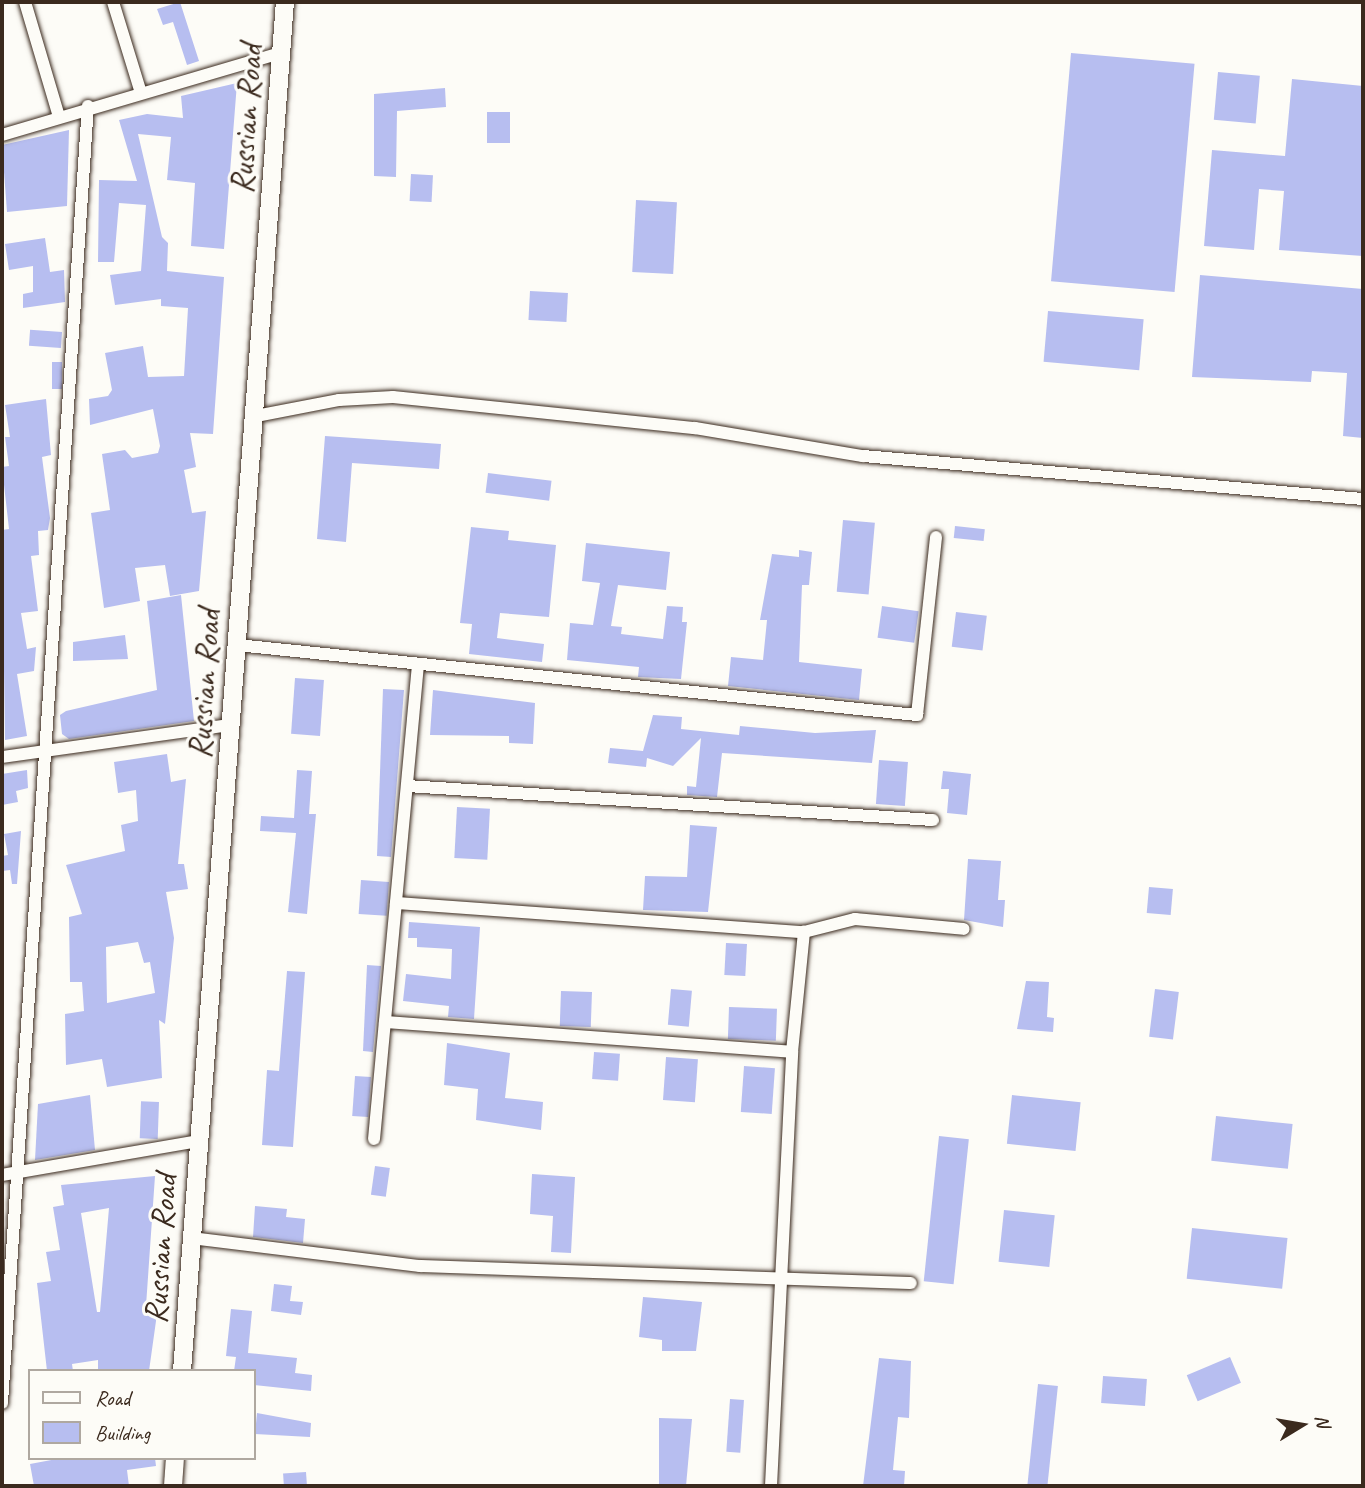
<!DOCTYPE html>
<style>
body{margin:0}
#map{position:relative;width:1365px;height:1488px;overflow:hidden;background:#fdfcf7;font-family:Caveat,sans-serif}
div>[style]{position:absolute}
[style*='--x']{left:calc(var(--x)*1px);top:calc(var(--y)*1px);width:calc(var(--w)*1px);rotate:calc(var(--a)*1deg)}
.building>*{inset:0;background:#b7bef0;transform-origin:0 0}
.roads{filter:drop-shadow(0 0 2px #3b2a1e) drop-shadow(0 0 2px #3b2a1e)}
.street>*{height:12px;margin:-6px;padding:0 6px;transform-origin:6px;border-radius:6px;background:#fdfcf7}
.secondary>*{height:18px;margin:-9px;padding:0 9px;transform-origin:9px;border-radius:9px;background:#fdfcf7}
span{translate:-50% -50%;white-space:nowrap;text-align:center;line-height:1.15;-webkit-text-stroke:6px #fdfcf7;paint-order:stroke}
.street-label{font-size:33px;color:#3b2a1e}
.frame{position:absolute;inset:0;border:4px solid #3b2a1e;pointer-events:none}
.legend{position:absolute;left:28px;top:1369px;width:228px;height:91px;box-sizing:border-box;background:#fdfcf7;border:2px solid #afa8a0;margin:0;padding:9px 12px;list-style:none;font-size:21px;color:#3b2a1e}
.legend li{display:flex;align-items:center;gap:14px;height:35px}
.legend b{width:35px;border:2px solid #afa8a0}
.north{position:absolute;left:1267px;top:1390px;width:70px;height:70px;-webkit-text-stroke:5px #fdfcf7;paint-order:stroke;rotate:79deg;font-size:19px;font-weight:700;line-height:28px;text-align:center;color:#3b2a1e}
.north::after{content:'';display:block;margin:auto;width:24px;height:32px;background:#3b2a1e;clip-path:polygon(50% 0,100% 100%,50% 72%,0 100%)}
</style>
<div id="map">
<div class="building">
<div style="clip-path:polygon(180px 2px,199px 61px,187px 65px,173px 22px,163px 25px,157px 9px)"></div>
<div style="left:1071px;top:53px;width:124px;height:229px;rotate:5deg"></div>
<div style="left:1218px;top:72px;width:42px;height:48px;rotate:5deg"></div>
<div style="clip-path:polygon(1292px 79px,1363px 86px,1363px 256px,1279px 250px,1284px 191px,1259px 189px,1254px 250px,1204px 246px,1212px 150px,1285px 156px)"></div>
<div style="clip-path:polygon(237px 83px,224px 249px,191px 246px,195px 183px,167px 180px,171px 137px,138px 134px,162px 237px,168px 243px,167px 271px,224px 277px,213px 434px,190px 433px,196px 467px,184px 470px,192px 513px,206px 511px,199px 591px,170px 596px,165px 565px,135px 568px,140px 601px,104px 608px,91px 513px,110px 510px,102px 454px,125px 450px,132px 458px,158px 453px,160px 446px,153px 409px,90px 425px,89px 399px,108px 396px,112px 390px,105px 353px,143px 346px,148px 377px,184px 376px,188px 308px,161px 306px,161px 299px,115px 305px,110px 275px,141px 271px,146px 205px,119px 203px,114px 262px,98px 262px,99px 180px,137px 181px,119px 120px,147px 114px,183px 118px,181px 96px)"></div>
<div style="clip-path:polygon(445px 88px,446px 107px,397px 111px,396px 177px,374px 176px,374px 94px)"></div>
<div style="left:487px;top:112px;width:23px;height:31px"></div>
<div style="clip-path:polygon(69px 130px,67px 206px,7px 212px,2px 145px)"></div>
<div style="left:411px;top:174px;width:22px;height:27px;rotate:3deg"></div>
<div style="left:636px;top:200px;width:41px;height:72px;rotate:3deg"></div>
<div style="clip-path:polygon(45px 238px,50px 272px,64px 270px,65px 302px,23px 308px,23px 294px,33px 292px,33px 266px,9px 270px,5px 244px)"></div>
<div style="clip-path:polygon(1200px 275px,1363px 289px,1363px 438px,1343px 436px,1347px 373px,1312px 371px,1311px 382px,1192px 377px)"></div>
<div style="left:530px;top:291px;width:38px;height:29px;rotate:3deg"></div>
<div style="left:1048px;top:311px;width:96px;height:51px;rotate:5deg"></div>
<div style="left:62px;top:332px;width:16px;height:32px;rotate:94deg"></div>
<div style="left:52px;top:362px;width:10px;height:27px"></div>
<div style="clip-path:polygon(46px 399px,51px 455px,42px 457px,50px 518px,48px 530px,38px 531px,39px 555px,31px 556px,38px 611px,21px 613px,27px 649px,36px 647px,34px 671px,17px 674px,27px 736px,5px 740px,2px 530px,9px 529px,2px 467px,9px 466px,5px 437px,10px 437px,5px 405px)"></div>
<div style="clip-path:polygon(325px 436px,441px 444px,439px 469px,352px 463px,346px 542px,317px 539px)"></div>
<div style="left:488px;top:473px;width:64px;height:20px;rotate:7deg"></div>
<div style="left:843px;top:520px;width:32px;height:72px;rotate:5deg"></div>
<div style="left:955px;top:526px;width:30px;height:12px;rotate:6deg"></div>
<div style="clip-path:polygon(471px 527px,509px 531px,508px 540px,556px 545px,549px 617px,500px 613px,497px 638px,544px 644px,542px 662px,469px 654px,472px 624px,460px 623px)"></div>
<div style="clip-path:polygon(586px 543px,670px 552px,666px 590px,618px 585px,611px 626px,622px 627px,621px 634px,663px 639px,667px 606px,683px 607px,682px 622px,687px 622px,681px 679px,638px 677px,639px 667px,567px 660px,570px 623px,593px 625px,600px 583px,582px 581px)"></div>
<div style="clip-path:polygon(799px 550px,812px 552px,809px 585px,802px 585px,799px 662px,862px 669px,859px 700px,728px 686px,731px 657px,763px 660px,767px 620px,760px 620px,772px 554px,799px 557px)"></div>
<div style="clip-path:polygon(181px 595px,194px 721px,69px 739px,62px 734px,60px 715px,66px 711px,157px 690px,147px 601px)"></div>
<div style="left:882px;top:606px;width:37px;height:32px;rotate:8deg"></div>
<div style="left:956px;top:612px;width:31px;height:35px;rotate:7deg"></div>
<div style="clip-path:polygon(125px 635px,128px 659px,73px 661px,73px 642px)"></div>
<div style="left:295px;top:678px;width:29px;height:56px;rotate:4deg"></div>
<div style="clip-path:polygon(383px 689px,404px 690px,391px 857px,377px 856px)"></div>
<div style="clip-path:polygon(433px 690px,535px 703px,533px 744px,509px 743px,509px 736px,430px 735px)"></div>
<div style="clip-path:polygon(653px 715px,682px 717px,681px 729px,739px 735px,740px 726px,815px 733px,876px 730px,872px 763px,722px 753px,717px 797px,687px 795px,687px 786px,696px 787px,701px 738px,673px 766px,647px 758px,646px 767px,608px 763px,610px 748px,643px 751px)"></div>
<div style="clip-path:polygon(evenodd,167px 754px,171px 782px,186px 779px,178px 864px,184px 864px,188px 889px,166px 892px,174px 938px,165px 1024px,159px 1020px,162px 1078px,107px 1087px,102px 1059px,66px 1065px,65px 1014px,84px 1011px,82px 982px,70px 982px,69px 917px,82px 914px,66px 865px,125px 851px,121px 825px,138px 821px,136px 790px,118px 793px,114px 762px,167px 754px,138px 942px,144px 963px,150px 962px,155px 993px,107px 1003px,106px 947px,138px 942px)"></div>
<div style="left:879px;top:760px;width:29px;height:44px;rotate:4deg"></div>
<div style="clip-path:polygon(27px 770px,28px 788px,16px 791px,18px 802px,2px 805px,2px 774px)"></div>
<div style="clip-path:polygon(297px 770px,312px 771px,309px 814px,316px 814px,307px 914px,288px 912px,296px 833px,260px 831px,261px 816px,294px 818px)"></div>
<div style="clip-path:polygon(943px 771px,971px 774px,967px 815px,947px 813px,949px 789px,941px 789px)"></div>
<div style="left:457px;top:807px;width:33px;height:51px;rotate:3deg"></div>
<div style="clip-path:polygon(690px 825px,717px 827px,708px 912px,643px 910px,645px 876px,687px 877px)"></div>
<div style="clip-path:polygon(21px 831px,17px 884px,12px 884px,10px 870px,2px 871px,2px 856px,8px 855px,4px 834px)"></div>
<div style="clip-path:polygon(968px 859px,1001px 861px,998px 900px,1005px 900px,1003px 927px,964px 920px)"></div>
<div style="left:361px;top:880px;width:28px;height:34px;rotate:4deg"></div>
<div style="left:1149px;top:887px;width:24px;height:26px;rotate:5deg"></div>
<div style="clip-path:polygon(409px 922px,480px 927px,474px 1019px,448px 1017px,449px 1006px,403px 1001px,406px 974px,451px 979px,452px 949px,417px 947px,417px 938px,408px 938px)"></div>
<div style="left:726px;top:943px;width:21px;height:32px;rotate:3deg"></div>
<div style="clip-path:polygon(367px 965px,381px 966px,373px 1052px,363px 1051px)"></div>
<div style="clip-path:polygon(287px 971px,305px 972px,293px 1147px,262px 1145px,267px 1070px,279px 1071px)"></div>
<div style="clip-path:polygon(1026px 981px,1049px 982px,1047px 1017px,1054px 1018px,1053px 1032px,1017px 1029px)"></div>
<div style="left:671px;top:989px;width:21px;height:36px;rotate:5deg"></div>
<div style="left:1155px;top:989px;width:24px;height:48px;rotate:7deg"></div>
<div style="left:561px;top:991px;width:31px;height:35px;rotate:2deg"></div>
<div style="left:729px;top:1007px;width:48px;height:32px;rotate:2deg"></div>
<div style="clip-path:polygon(447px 1043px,510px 1053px,505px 1098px,543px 1102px,541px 1130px,476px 1120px,478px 1089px,444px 1085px)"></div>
<div style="left:594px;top:1052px;width:26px;height:27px;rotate:4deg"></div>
<div style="left:666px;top:1057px;width:32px;height:43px;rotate:4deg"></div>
<div style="left:744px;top:1066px;width:31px;height:46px;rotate:4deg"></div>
<div style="left:355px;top:1076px;width:16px;height:40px;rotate:4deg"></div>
<div style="clip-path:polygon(90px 1095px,95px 1150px,35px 1160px,38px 1104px)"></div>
<div style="left:1012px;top:1095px;width:69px;height:49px;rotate:6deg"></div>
<div style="left:159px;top:1102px;width:37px;height:18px;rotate:92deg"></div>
<div style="left:1216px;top:1116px;width:77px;height:45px;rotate:6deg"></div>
<div style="left:939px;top:1136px;width:30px;height:146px;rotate:6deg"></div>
<div style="left:375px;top:1166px;width:15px;height:29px;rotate:8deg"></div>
<div style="clip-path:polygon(532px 1174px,575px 1177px,571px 1253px,551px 1252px,553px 1216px,530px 1214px)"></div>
<div style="clip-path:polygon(evenodd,155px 1176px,146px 1306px,156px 1306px,156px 1321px,149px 1371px,98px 1371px,98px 1360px,72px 1364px,73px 1371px,47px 1371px,37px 1283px,51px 1281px,46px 1252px,60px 1250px,53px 1207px,64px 1205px,61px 1185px,155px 1176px,109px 1208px,100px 1312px,97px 1312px,81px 1213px,109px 1208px)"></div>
<div style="clip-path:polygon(255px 1206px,287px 1209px,286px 1217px,305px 1219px,303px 1243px,253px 1237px)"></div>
<div style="left:1004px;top:1210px;width:51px;height:52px;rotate:6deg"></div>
<div style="left:1192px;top:1228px;width:96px;height:51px;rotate:6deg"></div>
<div style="clip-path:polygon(274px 1284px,292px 1286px,290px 1301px,303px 1302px,301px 1315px,271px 1311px)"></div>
<div style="clip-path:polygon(643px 1297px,702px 1302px,696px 1351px,662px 1351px,662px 1340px,639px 1337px)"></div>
<div style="clip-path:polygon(231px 1309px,252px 1311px,248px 1353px,297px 1358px,295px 1373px,312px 1375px,311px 1391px,254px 1385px,254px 1371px,234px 1371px,236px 1357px,226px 1356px)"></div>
<div style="left:1230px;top:1357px;width:28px;height:47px;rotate:67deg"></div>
<div style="clip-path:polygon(879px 1358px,911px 1361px,909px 1418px,898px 1417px,893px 1470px,905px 1471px,904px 1486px,863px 1486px)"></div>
<div style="left:1103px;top:1376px;width:44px;height:27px;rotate:4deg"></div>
<div style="left:1038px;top:1384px;width:20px;height:101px;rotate:6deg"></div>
<div style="left:730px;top:1399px;width:14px;height:53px;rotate:4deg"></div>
<div style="clip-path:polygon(257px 1413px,311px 1423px,310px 1437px,255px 1434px)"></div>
<div style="clip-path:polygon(659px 1418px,692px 1419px,686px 1486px,659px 1486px)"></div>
<div style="clip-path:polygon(62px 1458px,155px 1458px,156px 1466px,127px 1470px,129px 1486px,34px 1486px,30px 1464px)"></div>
<div style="left:306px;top:1472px;width:14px;height:23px;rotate:86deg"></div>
</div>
<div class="roads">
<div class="street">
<div style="--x:25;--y:2;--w:120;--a:73.5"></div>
<div style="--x:113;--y:2;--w:92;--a:72.9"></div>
<div style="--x:2;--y:135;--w:291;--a:-16.4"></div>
<div style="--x:256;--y:416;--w:85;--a:-10.9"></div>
<div style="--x:339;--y:400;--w:54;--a:-3.2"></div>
<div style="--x:393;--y:397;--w:304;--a:5.9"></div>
<div style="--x:695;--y:428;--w:170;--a:9.5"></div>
<div style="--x:863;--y:456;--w:502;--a:4.92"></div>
<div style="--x:237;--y:645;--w:684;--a:5.88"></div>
<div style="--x:917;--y:715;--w:179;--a:-83.9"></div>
<div style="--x:2;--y:757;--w:231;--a:-8"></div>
<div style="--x:407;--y:786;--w:527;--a:3.7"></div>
<div style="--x:396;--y:903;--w:409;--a:4.1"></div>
<div style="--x:385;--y:1022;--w:408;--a:4.2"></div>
<div style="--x:374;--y:1139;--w:477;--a:-84.7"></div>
<div style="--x:2;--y:1175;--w:200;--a:-9.8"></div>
<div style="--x:191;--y:1238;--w:231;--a:7"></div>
<div style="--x:420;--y:1266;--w:491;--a:2"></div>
<div style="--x:2;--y:1403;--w:1300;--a:-86.21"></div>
<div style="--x:771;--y:1486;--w:435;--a:-87.2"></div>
<div style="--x:792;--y:1052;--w:121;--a:-84.3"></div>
<div style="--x:804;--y:932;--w:53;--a:-14.3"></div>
<div style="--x:855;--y:919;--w:109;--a:5.2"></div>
</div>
<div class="secondary">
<div style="--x:182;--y:1371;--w:1373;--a:-85.7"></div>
<div style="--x:173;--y:1486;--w:28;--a:-86"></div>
</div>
</div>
<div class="street-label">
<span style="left:247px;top:119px;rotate:-86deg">Russian Road</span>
<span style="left:205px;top:684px;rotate:-86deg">Russian Road</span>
<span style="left:161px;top:1249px;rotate:-86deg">Russian Road</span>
</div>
<div class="frame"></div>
<ul class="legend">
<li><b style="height:9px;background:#fdfcf7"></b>Road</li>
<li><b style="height:19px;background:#b7bef0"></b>Building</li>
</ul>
<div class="north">N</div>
</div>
